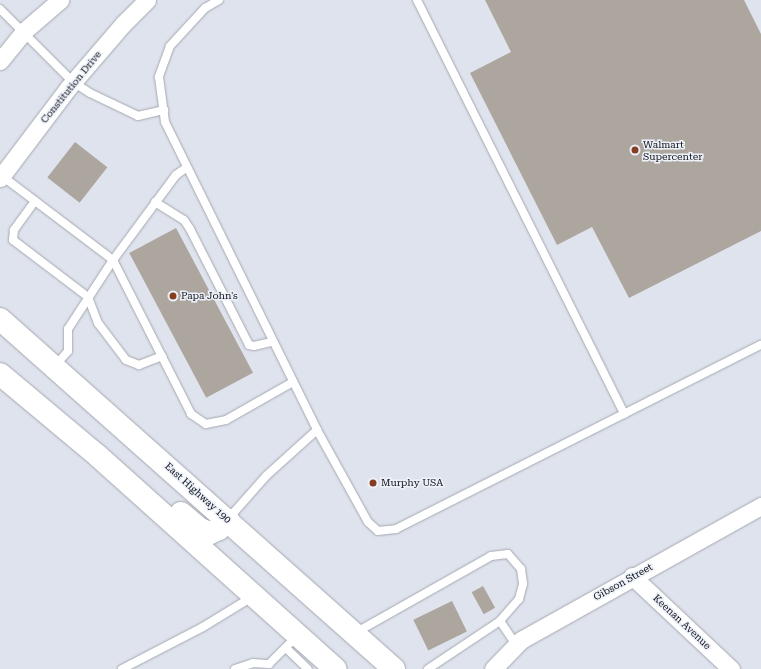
<!DOCTYPE html>
<style>
body{margin:0}
#map{position:relative;width:761px;height:669px;overflow:hidden;background:#dfe3ed;font-family:"Roboto Serif",serif}
div>[style]{position:absolute}
[style*='--x']{left:calc(var(--x)*1px);top:calc(var(--y)*1px);width:calc(var(--w)*1px);rotate:calc(var(--a)*1deg)}
.building>*{inset:0;background:#ada69f;transform-origin:0 0}
.roads{filter:drop-shadow(0 0 1px #a4a8b1) drop-shadow(0 0 1px #a4a8b1)}
.service>*{height:8px;margin:-4px;padding:0 4px;transform-origin:4px;border-radius:4px;background:#fff}
.minor>*{height:17px;margin:-8.5px;padding:0 8.5px;transform-origin:8.5px;border-radius:8.5px;background:#fff}
.primary>*{height:22px;margin:-11px;padding:0 11px;transform-origin:11px;border-radius:11px;background:#fff}
.dots>*{width:11px;height:11px;translate:-50% -50%;box-sizing:border-box;border:2px solid #ecf1fa;border-radius:50%}
span{translate:-50% -50%;white-space:nowrap;text-align:center;line-height:1.15;-webkit-text-stroke:3px #ecf1fa;paint-order:stroke}
.street-label{font-size:10px;color:#101114}
.poi-label{font-size:10px;color:#101114}
.left{translate:0 -50%;text-align:left}
</style>
<div id="map">
<div class="building">
<div style="clip-path:polygon(485px 0,744px 0,761px 34px,761px 231px,629px 298px,592px 227px,557px 245px,470px 73px,511px 52px)"></div>
<div style="left:75px;top:142px;width:41px;height:45px;rotate:38deg"></div>
<div style="left:176px;top:228px;width:164px;height:53px;rotate:62deg"></div>
<div style="left:483px;top:586px;width:25px;height:13px;rotate:61deg"></div>
<div style="left:452px;top:601px;width:34px;height:43px;rotate:64deg"></div>
</div>
<div class="roads">
<div class="service">
<div style="--x:219;--y:0;--w:16;--a:150"></div>
<div style="--x:205;--y:8;--w:52;--a:132.6"></div>
<div style="--x:170;--y:46;--w:33;--a:110"></div>
<div style="--x:159;--y:77;--w:45;--a:82.4"></div>
<div style="--x:165;--y:122;--w:343;--a:63.7"></div>
<div style="--x:317;--y:430;--w:105;--a:61"></div>
<div style="--x:368;--y:522;--w:13;--a:42"></div>
<div style="--x:378;--y:531;--w:18;--a:-6"></div>
<div style="--x:396;--y:529;--w:409;--a:-26.8"></div>
<div style="--x:417;--y:0;--w:463;--a:63.4"></div>
<div style="--x:0;--y:9;--w:103;--a:45"></div>
<div style="--x:73;--y:82;--w:20;--a:33"></div>
<div style="--x:90;--y:93;--w:53;--a:25.6"></div>
<div style="--x:138;--y:116;--w:27;--a:-13"></div>
<div style="--x:186;--y:168;--w:12;--a:145"></div>
<div style="--x:176;--y:175;--w:106;--a:126.5"></div>
<div style="--x:113;--y:260;--w:173;--a:63.1"></div>
<div style="--x:191;--y:414;--w:18;--a:34"></div>
<div style="--x:206;--y:424;--w:20;--a:-11"></div>
<div style="--x:226;--y:420;--w:77;--a:-29.6"></div>
<div style="--x:2;--y:176;--w:139;--a:37.1"></div>
<div style="--x:113;--y:260;--w:82;--a:123.1"></div>
<div style="--x:68;--y:329;--w:22;--a:90"></div>
<div style="--x:68;--y:351;--w:20;--a:131"></div>
<div style="--x:35;--y:201;--w:36;--a:126"></div>
<div style="--x:14;--y:230;--w:10;--a:96"></div>
<div style="--x:13;--y:240;--w:94;--a:37.2"></div>
<div style="--x:88;--y:297;--w:28;--a:69"></div>
<div style="--x:98;--y:323;--w:46;--a:52.9"></div>
<div style="--x:126;--y:360;--w:14;--a:21"></div>
<div style="--x:139;--y:365;--w:25;--a:-21"></div>
<div style="--x:155;--y:202;--w:34;--a:32"></div>
<div style="--x:184;--y:220;--w:11;--a:56"></div>
<div style="--x:190;--y:229;--w:130;--a:63"></div>
<div style="--x:249;--y:345;--w:5;--a:11"></div>
<div style="--x:254;--y:346;--w:18;--a:-13"></div>
<div style="--x:228;--y:519;--w:57;--a:-48.5"></div>
<div style="--x:266;--y:476;--w:69;--a:-42"></div>
<div style="--x:355;--y:633;--w:156;--a:-29.5"></div>
<div style="--x:491;--y:556;--w:17;--a:-7"></div>
<div style="--x:508;--y:554;--w:20;--a:49"></div>
<div style="--x:521;--y:569;--w:15;--a:82"></div>
<div style="--x:523;--y:584;--w:16;--a:105"></div>
<div style="--x:519;--y:599;--w:29;--a:131"></div>
<div style="--x:286;--y:648;--w:30;--a:44"></div>
<div style="--x:122;--y:669;--w:91;--a:-27.4"></div>
<div style="--x:203;--y:627;--w:57;--a:-31.5"></div>
<div style="--x:235;--y:669;--w:19;--a:-18"></div>
<div style="--x:253;--y:663;--w:16;--a:4"></div>
<div style="--x:269;--y:664;--w:40;--a:-45"></div>
<div style="--x:428;--y:669;--w:87;--a:-33.7"></div>
<div style="--x:500;--y:621;--w:29;--a:56"></div>
</div>
<div class="minor">
<div style="--x:0;--y:61;--w:38;--a:-51"></div>
<div style="--x:24;--y:31;--w:48;--a:-40.7"></div>
<div style="--x:0;--y:178;--w:113;--a:-52.9"></div>
<div style="--x:68;--y:88;--w:84;--a:-49.3"></div>
<div style="--x:123;--y:24;--w:34;--a:-45"></div>
<div style="--x:632;--y:576;--w:136;--a:43.2"></div>
<div style="--x:493;--y:669;--w:40;--a:-46"></div>
<div style="--x:521;--y:640;--w:275;--a:-29.2"></div>
</div>
<div class="primary">
<div style="--x:0;--y:319;--w:527;--a:41.62"></div>
<div style="--x:0;--y:374;--w:128;--a:39.9"></div>
<div style="--x:98;--y:456;--w:319;--a:41.9"></div>
<div style="--x:181;--y:513;--w:25;--a:40"></div>
<div style="--x:200;--y:529;--w:11;--a:22"></div>
<div style="--x:210;--y:533;--w:10;--a:-24"></div>
<div style="--x:219;--y:529;--w:13;--a:-45"></div>
</div>
</div>
<div class="dots">
<div style="left:635px;top:150px;background:#863d21"></div>
<div style="left:173px;top:296px;background:#863d21"></div>
<div style="left:373px;top:483px;background:#863d21"></div>
</div>
<div class="street-label">
<span style="left:71px;top:87px;rotate:-51deg">Constitution Drive</span>
<span style="left:198px;top:493px;rotate:42deg">East Highway 190</span>
<span style="left:623px;top:582px;rotate:-29deg">Gibson Street</span>
<span style="left:682px;top:622px;rotate:43deg">Keenan Avenue</span>
</div>
<div class="poi-label">
<span class="left" style="left:643px;top:150px">Walmart<br>Supercenter</span>
<span class="left" style="left:181px;top:296px">Papa John's</span>
<span class="left" style="left:381px;top:483px">Murphy USA</span>
</div>
</div>
